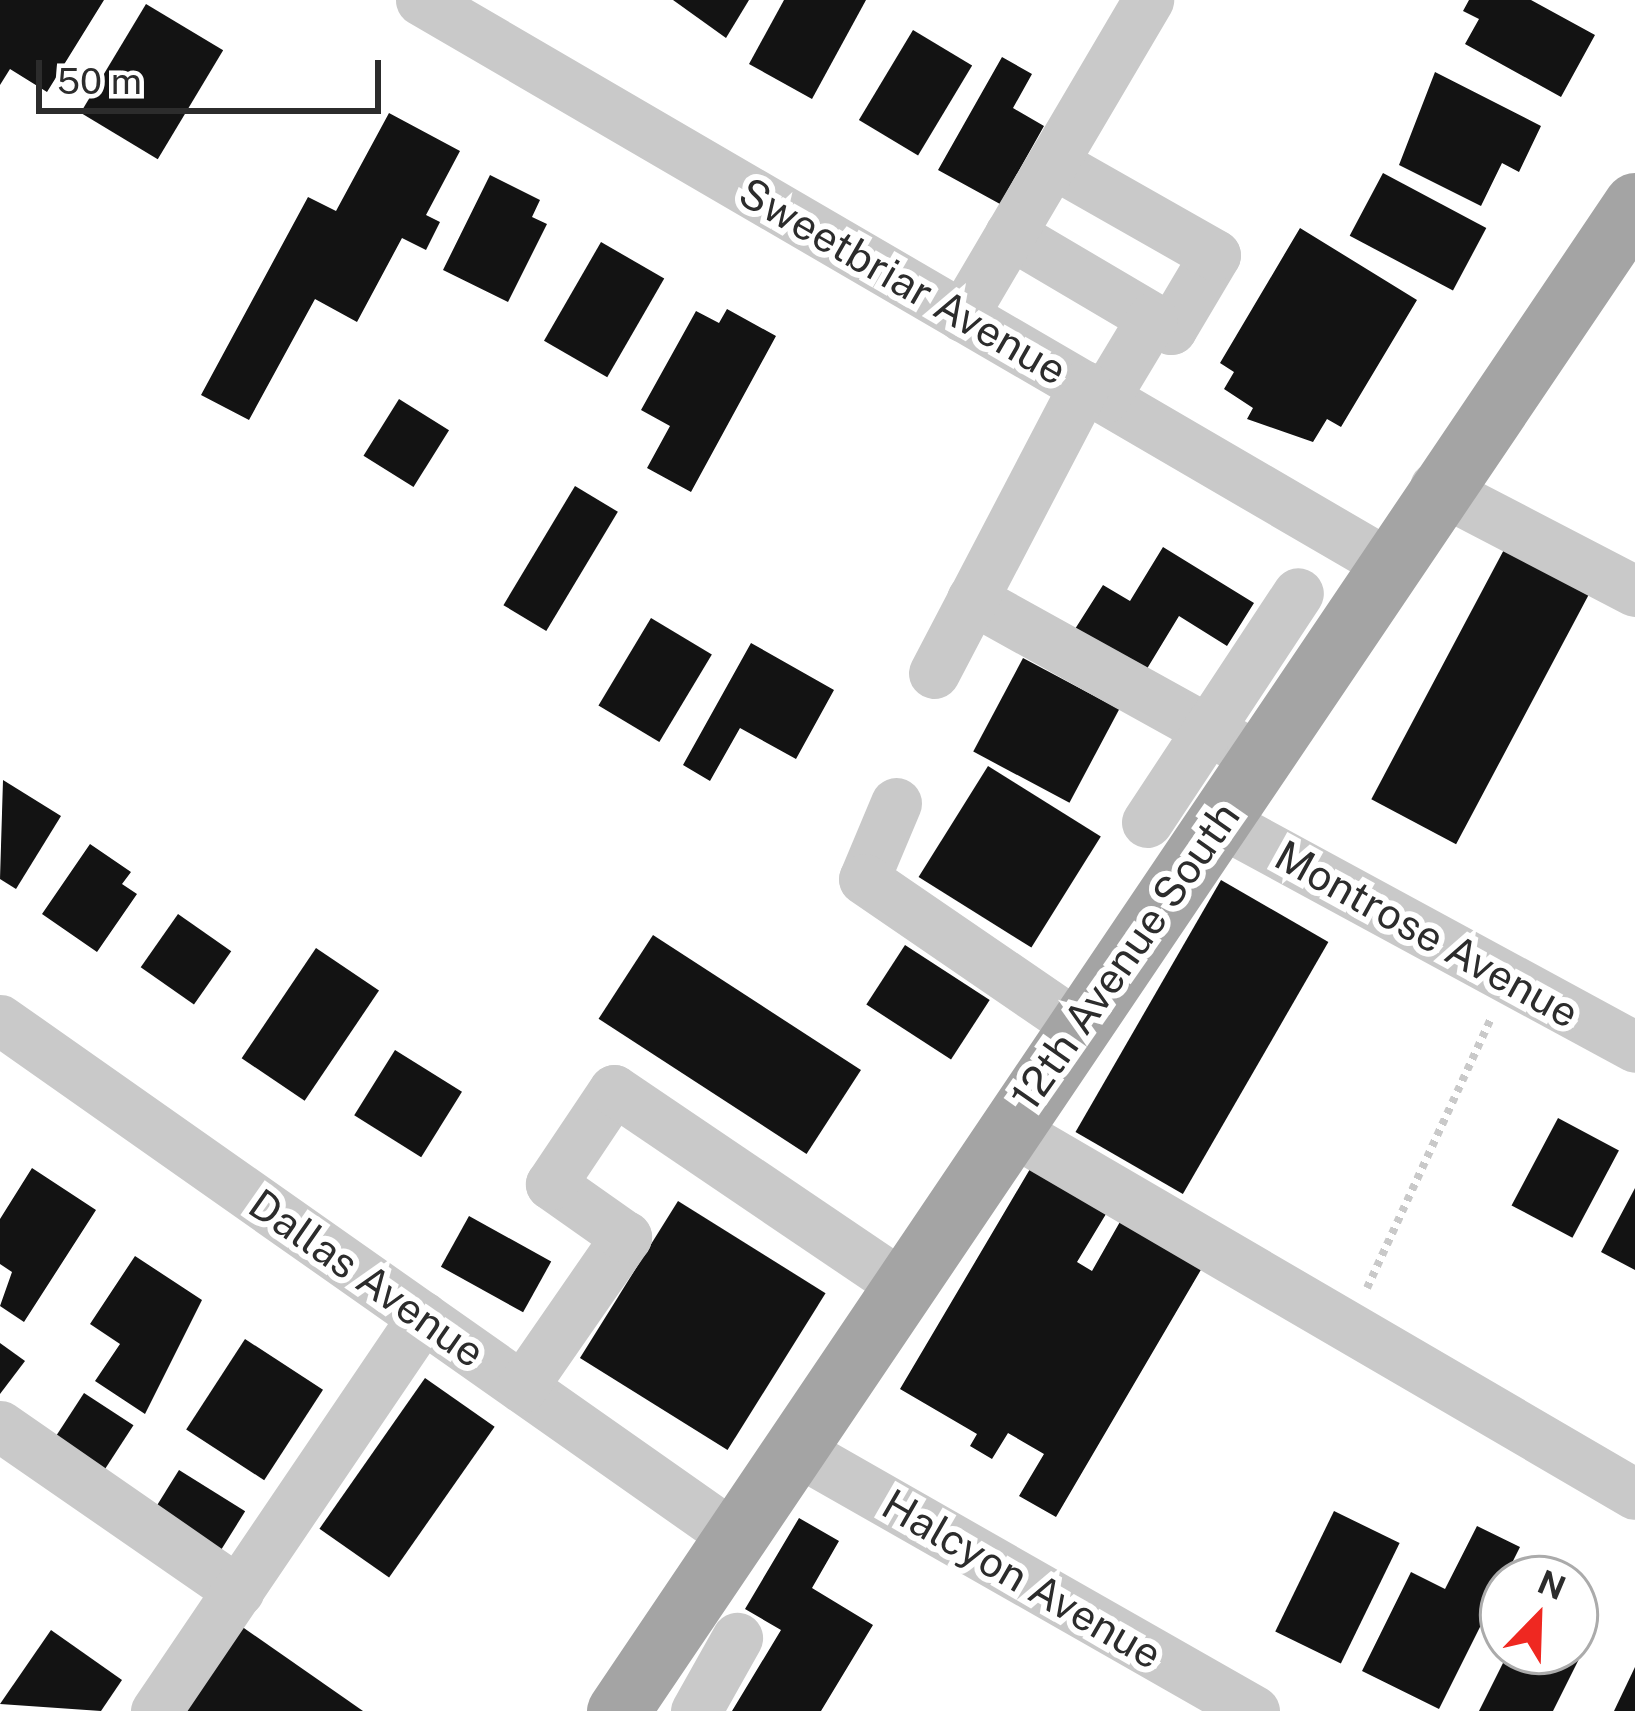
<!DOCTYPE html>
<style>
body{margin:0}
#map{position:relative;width:1635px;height:1711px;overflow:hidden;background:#fff;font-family:"Public Sans",sans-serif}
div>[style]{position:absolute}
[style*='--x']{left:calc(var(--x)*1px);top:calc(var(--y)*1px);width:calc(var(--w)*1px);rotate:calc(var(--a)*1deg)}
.building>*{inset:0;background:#131313;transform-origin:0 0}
.path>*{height:8px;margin-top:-4px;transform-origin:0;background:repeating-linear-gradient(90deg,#c9c9c9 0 6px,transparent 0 12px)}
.minor>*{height:51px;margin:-25.5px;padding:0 25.5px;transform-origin:25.5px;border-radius:25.5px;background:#c9c9c9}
.major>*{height:63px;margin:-31.5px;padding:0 31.5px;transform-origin:31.5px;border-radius:31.5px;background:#a4a4a4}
span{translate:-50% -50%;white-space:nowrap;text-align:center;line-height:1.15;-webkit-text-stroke:12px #fff;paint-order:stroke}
.street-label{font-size:42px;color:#2c2c2c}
.north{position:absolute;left:1479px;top:1555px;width:120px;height:120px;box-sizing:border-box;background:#fff;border:3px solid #ababab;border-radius:50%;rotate:23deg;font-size:33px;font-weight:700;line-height:48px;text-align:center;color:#2c2c2c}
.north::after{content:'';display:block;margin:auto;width:42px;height:54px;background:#ef2821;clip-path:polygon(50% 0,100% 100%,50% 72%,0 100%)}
.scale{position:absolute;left:36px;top:60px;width:345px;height:54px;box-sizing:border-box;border:6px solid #2c2c2c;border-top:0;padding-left:15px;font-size:36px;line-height:42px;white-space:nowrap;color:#2c2c2c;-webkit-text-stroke:9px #fff;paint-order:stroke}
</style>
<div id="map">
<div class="building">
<div style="clip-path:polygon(0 0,104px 0,47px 92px,10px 69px,0 85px)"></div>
<div style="clip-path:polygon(673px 0,749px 0,726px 38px)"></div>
<div style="clip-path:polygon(784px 0,866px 0,812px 99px,749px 64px)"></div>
<div style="clip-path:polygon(1469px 0,1531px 0,1595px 35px,1561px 97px,1465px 44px,1479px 19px,1463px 11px)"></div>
<div style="left:146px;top:4px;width:90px;height:127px;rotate:31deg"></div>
<div style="left:913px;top:30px;width:69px;height:105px;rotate:31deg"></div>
<div style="clip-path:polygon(1002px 57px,1032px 74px,1013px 108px,1044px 126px,1000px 204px,938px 170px)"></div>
<div style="clip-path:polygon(1435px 72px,1541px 126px,1519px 172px,1502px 163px,1481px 206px,1399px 165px)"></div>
<div style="clip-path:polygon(389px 113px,460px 151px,426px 215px,440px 222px,426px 250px,402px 238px,357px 322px,315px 299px,249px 420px,201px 395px,308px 197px,336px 211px)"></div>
<div style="left:1383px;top:173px;width:117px;height:71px;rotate:28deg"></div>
<div style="clip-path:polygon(490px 175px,540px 200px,532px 217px,547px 224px,508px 302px,443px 270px)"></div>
<div style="clip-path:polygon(1300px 228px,1417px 300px,1341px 427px,1327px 419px,1313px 442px,1247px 419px,1253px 408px,1224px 389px,1234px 372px,1220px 363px)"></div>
<div style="left:601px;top:242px;width:73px;height:114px;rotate:30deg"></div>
<div style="clip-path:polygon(727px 309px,776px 336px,691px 492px,647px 468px,670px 426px,641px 410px,696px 311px,719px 323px)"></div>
<div style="left:399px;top:399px;width:59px;height:67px;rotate:32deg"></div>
<div style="left:575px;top:486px;width:50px;height:139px;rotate:31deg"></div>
<div style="left:1507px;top:544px;width:96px;height:289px;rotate:28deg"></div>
<div style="clip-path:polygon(1163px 547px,1254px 603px,1227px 646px,1179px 616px,1145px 672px,1075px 629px,1103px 585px,1130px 601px)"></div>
<div style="left:651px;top:618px;width:71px;height:102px;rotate:31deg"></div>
<div style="clip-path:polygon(751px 643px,834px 690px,796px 759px,740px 728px,710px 781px,683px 765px)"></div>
<div style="left:1023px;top:658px;width:109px;height:106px;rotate:28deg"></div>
<div style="left:988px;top:766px;width:133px;height:131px;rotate:32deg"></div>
<div style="clip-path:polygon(3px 780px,61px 816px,16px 889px,0 879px)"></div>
<div style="clip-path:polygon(90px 844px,131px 872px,122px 884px,137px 894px,97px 952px,42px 914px)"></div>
<div style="left:1221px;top:880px;width:124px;height:291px;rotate:30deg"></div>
<div style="left:178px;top:914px;width:65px;height:65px;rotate:35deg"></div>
<div style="left:653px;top:935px;width:248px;height:100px;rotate:33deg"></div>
<div style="left:905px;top:945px;width:101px;height:71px;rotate:33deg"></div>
<div style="left:316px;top:948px;width:76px;height:133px;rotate:34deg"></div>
<div style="left:395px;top:1050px;width:79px;height:77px;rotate:32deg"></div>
<div style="left:1558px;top:1118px;width:69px;height:99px;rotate:28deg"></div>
<div style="clip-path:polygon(32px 1168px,96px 1210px,24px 1322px,0 1306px,12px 1272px,0 1264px,0 1219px)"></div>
<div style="clip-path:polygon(1030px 1169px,1106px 1214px,1077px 1262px,1092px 1271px,1121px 1220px,1202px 1268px,1056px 1517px,1019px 1496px,1044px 1454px,1008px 1433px,992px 1459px,970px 1446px,977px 1434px,900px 1389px)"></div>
<div style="clip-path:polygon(1635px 1188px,1635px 1270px,1601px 1252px)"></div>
<div style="left:678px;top:1201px;width:174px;height:185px;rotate:32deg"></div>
<div style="left:469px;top:1216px;width:94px;height:58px;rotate:29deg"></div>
<div style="clip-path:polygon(135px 1256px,202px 1300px,145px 1414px,95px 1381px,120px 1344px,90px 1324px)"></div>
<div style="left:245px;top:1339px;width:93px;height:108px;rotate:33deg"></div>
<div style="clip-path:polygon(0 1343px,25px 1361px,0 1394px)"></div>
<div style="left:425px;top:1378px;width:85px;height:184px;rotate:35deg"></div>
<div style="left:84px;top:1393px;width:59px;height:54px;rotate:33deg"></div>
<div style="left:179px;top:1470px;width:78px;height:50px;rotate:32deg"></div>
<div style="left:1334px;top:1511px;width:73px;height:134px;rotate:26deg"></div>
<div style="clip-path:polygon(799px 1518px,839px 1541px,812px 1588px,873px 1625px,821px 1711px,732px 1711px,781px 1630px,745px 1609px)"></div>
<div style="clip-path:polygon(1477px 1526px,1520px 1547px,1439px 1709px,1362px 1671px,1411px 1572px,1445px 1589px)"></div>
<div style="clip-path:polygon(241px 1626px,363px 1711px,182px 1711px)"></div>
<div style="clip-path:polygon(51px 1630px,122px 1680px,101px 1711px,0 1704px)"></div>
<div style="clip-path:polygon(1509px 1651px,1580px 1657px,1553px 1711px,1479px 1711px)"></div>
<div style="clip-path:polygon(1635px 1667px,1635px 1711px,1614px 1711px)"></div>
</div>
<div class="path">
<div style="--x:1367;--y:1288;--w:297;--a:-65.3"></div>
</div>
<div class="minor">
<div style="--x:421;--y:0;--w:1116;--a:30.24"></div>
<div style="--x:1010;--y:234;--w:187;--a:30.5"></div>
<div style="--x:1171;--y:329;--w:86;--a:-59.3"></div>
<div style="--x:1215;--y:255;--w:186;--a:-150.4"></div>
<div style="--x:962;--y:316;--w:367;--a:-59.5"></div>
<div style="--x:1104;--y:398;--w:93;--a:-59"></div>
<div style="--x:1435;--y:487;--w:225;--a:27.5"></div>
<div style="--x:972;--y:599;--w:333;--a:29"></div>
<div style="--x:934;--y:673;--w:324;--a:-62.4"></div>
<div style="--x:896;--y:803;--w:82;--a:112.8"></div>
<div style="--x:864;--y:879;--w:258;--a:34.4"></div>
<div style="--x:1219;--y:821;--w:473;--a:28.5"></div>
<div style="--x:1147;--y:822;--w:274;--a:-56.6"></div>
<div style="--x:0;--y:1020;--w:897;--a:35.11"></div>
<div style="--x:1006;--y:1127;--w:728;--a:30.26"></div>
<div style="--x:522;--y:1387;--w:183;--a:-55.3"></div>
<div style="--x:626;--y:1237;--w:92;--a:-144.8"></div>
<div style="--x:551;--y:1184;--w:113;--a:-56.2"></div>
<div style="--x:614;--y:1090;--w:346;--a:34.1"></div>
<div style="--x:0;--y:1426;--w:290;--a:34.7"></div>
<div style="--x:791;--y:1447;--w:533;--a:29.69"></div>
<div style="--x:156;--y:1711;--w:476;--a:-55.9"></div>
<div style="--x:696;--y:1711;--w:84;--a:-60.7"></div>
</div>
<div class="major">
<div style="--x:618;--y:1711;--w:1818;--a:-55.99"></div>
</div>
<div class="street-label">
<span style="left:903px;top:281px;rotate:30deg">Sweetbriar Avenue</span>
<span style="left:1427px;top:934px;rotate:29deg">Montrose Avenue</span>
<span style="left:1125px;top:956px;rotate:-55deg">12th Avenue South</span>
<span style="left:367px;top:1278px;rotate:35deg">Dallas Avenue</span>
<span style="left:1022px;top:1579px;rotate:30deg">Halcyon Avenue</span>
</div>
<div class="north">N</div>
<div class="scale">50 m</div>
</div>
